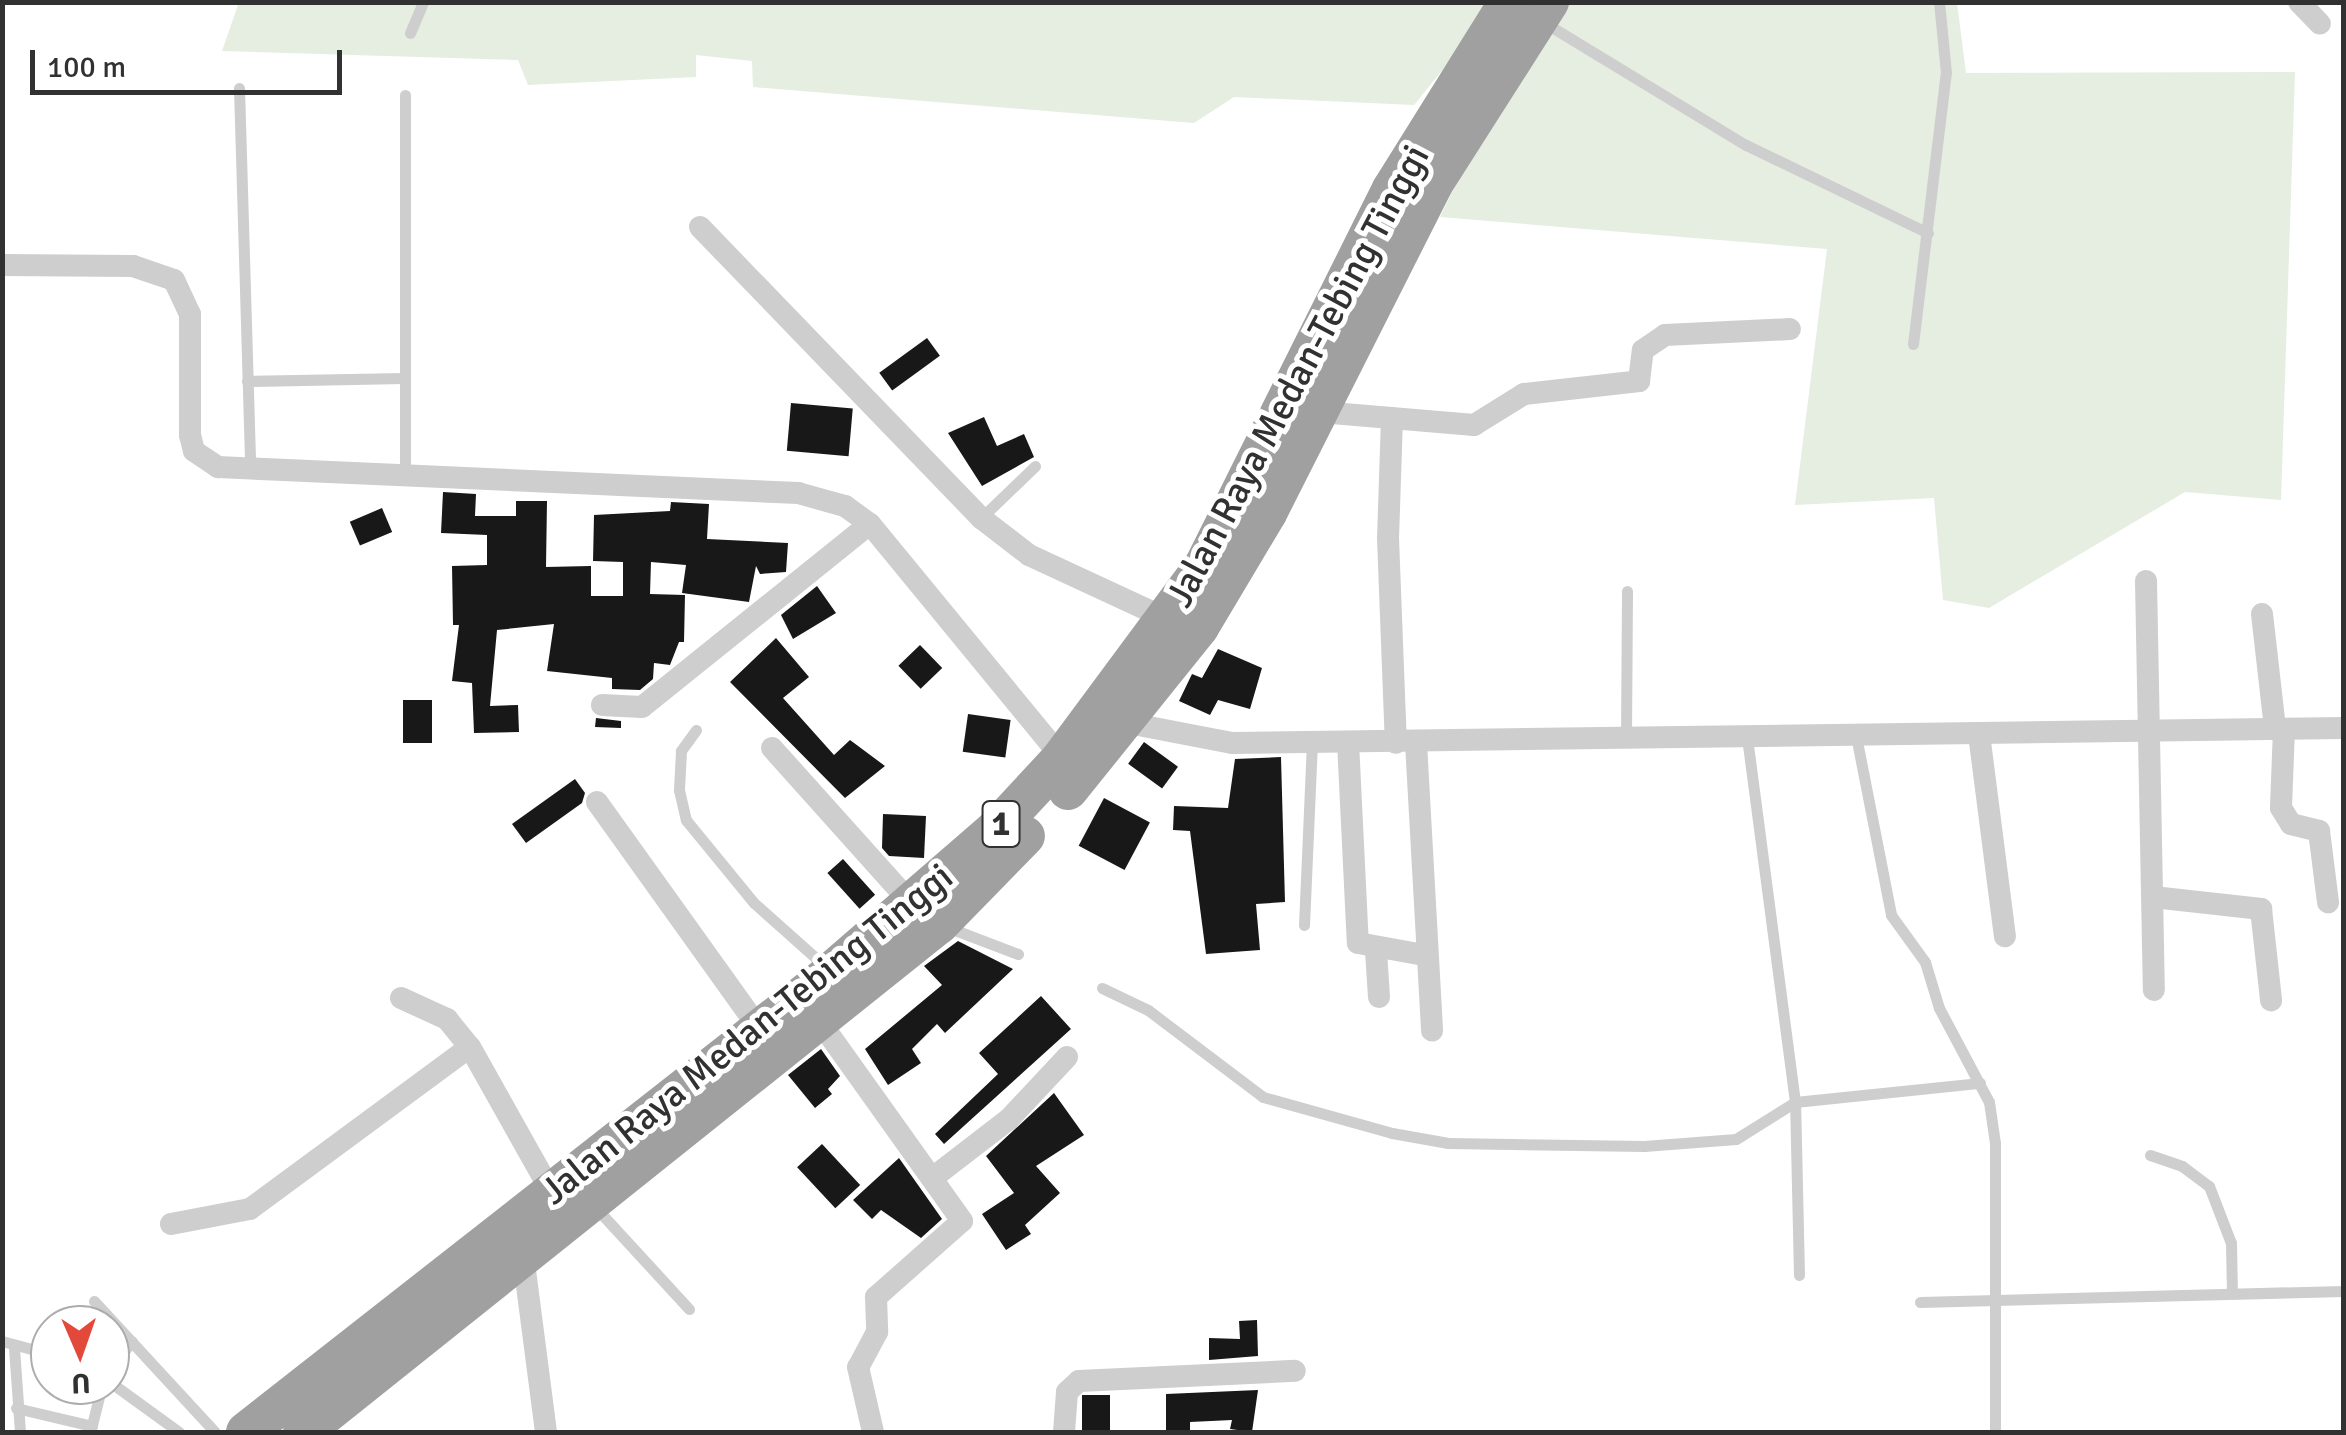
<!DOCTYPE html>
<style>
body{margin:0}
#map{position:relative;width:2346px;height:1435px;overflow:hidden;background:#fff;font-family:Signika,sans-serif}
div>[style]{position:absolute}
[style*='--x']{left:calc(var(--x)*1px);top:calc(var(--y)*1px);width:calc(var(--w)*1px);rotate:calc(var(--a)*1deg)}
.green>*{inset:0;background:#e5eee0}
.building>*{inset:0;background:#181818;transform-origin:0 0}
.service>*{height:11px;margin:-5.5px;padding:0 5.5px;transform-origin:5.5px;border-radius:5.5px;background:#cecece}
.minor>*{height:22px;margin:-11px;padding:0 11px;transform-origin:11px;border-radius:11px;background:#cecece}
.trunk>*{height:40px;margin:-20px;padding:0 20px;transform-origin:20px;border-radius:20px;background:#a0a0a0}
span{translate:-50% -50%;white-space:nowrap;text-align:center;line-height:1.15;-webkit-text-stroke:10px #fff;paint-order:stroke}
.shield-label span{padding:2px 8px;background:#fff;border:2px solid;border-radius:8px;-webkit-text-stroke-width:0}
.shield-label{font-size:35px;color:#313131;font-weight:700}
.street-label{font-size:38px;color:#313131}
.frame{position:absolute;inset:0;border:5px solid #313131;pointer-events:none}
.north{position:absolute;left:30px;top:1305px;width:100px;height:100px;box-sizing:border-box;background:#fff;border:2px solid #adadad;border-radius:50%;rotate:178deg;font-size:28px;font-weight:700;line-height:40px;text-align:center;color:#313131}
.north::after{content:'';display:block;margin:auto;width:35px;height:45px;background:#e2493a;clip-path:polygon(50% 0,100% 100%,50% 72%,0 100%)}
.scale{position:absolute;left:30px;top:50px;width:312px;height:45px;box-sizing:border-box;border:5px solid #313131;border-top:0;padding-left:12px;font-size:30px;line-height:35px;white-space:nowrap;color:#313131;-webkit-text-stroke:8px #fff;paint-order:stroke}
</style>
<div id="map">
<div class="green">
<div style="clip-path:polygon(239px 2px,1497px 3px,1414px 105px,1234px 97px,1194px 123px,753px 87px,752px 61px,696px 55px,696px 77px,528px 85px,518px 60px,222px 51px)"></div>
<div style="clip-path:polygon(1565px 3px,1957px 3px,1966px 73px,2295px 72px,2281px 500px,2185px 492px,1989px 608px,1943px 600px,1934px 498px,1795px 505px,1827px 249px,1440px 217px,1496px 102px)"></div>
</div>
<div class="building">
<div style="left:927px;top:338px;width:22px;height:59px;rotate:54deg"></div>
<div style="left:791px;top:403px;width:62px;height:48px;rotate:5deg"></div>
<div style="clip-path:polygon(984px 417px,997px 446px,1024px 434px,1034px 457px,982px 486px,948px 433px)"></div>
<div style="clip-path:polygon(443px 492px,476px 494px,475px 516px,516px 516px,516px 501px,547px 501px,546px 567px,591px 566px,591px 596px,623px 596px,623px 562px,593px 561px,594px 515px,670px 511px,671px 502px,709px 504px,707px 539px,788px 543px,786px 572px,760px 574px,756px 566px,749px 602px,682px 593px,686px 565px,651px 562px,650px 594px,685px 595px,684px 642px,679px 642px,670px 665px,654px 663px,653px 679px,640px 690px,612px 689px,612px 678px,547px 671px,554px 624px,497px 630px,490px 706px,518px 705px,519px 732px,474px 733px,472px 683px,452px 681px,459px 625px,453px 625px,452px 566px,487px 565px,487px 535px,441px 533px)"></div>
<div style="left:382px;top:508px;width:26px;height:35px;rotate:67deg"></div>
<div style="clip-path:polygon(817px 586px,836px 613px,793px 639px,781px 615px)"></div>
<div style="clip-path:polygon(776px 638px,809px 677px,783px 698px,834px 755px,850px 740px,885px 766px,845px 798px,730px 682px)"></div>
<div style="left:920px;top:645px;width:32px;height:30px;rotate:46deg"></div>
<div style="clip-path:polygon(1218px 649px,1262px 668px,1250px 709px,1218px 700px,1210px 715px,1179px 701px,1192px 674px,1202px 678px)"></div>
<div style="left:403px;top:700px;width:29px;height:43px"></div>
<div style="left:968px;top:714px;width:43px;height:38px;rotate:8deg"></div>
<div style="clip-path:polygon(596px 718px,621px 721px,621px 728px,595px 727px)"></div>
<div style="left:1144px;top:742px;width:42px;height:27px;rotate:36deg"></div>
<div style="clip-path:polygon(1281px 757px,1285px 902px,1256px 904px,1260px 950px,1206px 954px,1190px 831px,1173px 830px,1174px 806px,1228px 808px,1235px 759px)"></div>
<div style="clip-path:polygon(575px 779px,585px 793px,582px 803px,526px 843px,512px 824px)"></div>
<div style="left:1104px;top:798px;width:52px;height:54px;rotate:28deg"></div>
<div style="clip-path:polygon(883px 814px,926px 816px,924px 858px,889px 856px,882px 848px)"></div>
<div style="left:843px;top:859px;width:48px;height:21px;rotate:48deg"></div>
<div style="clip-path:polygon(958px 941px,1013px 969px,945px 1033px,937px 1024px,912px 1049px,921px 1063px,888px 1085px,865px 1049px,942px 985px,924px 966px)"></div>
<div style="clip-path:polygon(1041px 996px,1071px 1029px,944px 1144px,935px 1134px,998px 1074px,979px 1053px)"></div>
<div style="clip-path:polygon(821px 1049px,840px 1076px,828px 1089px,832px 1094px,815px 1108px,788px 1075px)"></div>
<div style="clip-path:polygon(1054px 1093px,1084px 1135px,1036px 1166px,1060px 1193px,1025px 1225px,1031px 1234px,1006px 1250px,982px 1214px,1014px 1193px,986px 1156px)"></div>
<div style="left:822px;top:1144px;width:56px;height:34px;rotate:47deg"></div>
<div style="clip-path:polygon(899px 1158px,942px 1219px,921px 1238px,881px 1210px,872px 1219px,853px 1200px)"></div>
<div style="clip-path:polygon(1257px 1320px,1258px 1356px,1209px 1360px,1209px 1338px,1240px 1339px,1239px 1321px)"></div>
<div style="clip-path:polygon(1258px 1390px,1252px 1432px,1230px 1429px,1232px 1420px,1190px 1422px,1190px 1432px,1166px 1432px,1166px 1394px)"></div>
<div style="left:1110px;top:1395px;width:37px;height:28px;rotate:90deg"></div>
</div>
<div class="service">
<div style="--x:1545;--y:23;--w:235;--a:31.3"></div>
<div style="--x:1746;--y:145;--w:202;--a:25.8"></div>
<div style="--x:410;--y:33;--w:34;--a:-67"></div>
<div style="--x:239;--y:88;--w:381;--a:88.3"></div>
<div style="--x:1913;--y:344;--w:273;--a:-83.1"></div>
<div style="--x:1946;--y:73;--w:71;--a:-95.6"></div>
<div style="--x:247;--y:381;--w:157;--a:-1.1"></div>
<div style="--x:405;--y:473;--w:378;--a:-90"></div>
<div style="--x:981;--y:518;--w:75;--a:-43.9"></div>
<div style="--x:696;--y:730;--w:26;--a:126"></div>
<div style="--x:681;--y:751;--w:39;--a:93"></div>
<div style="--x:679;--y:790;--w:31;--a:77"></div>
<div style="--x:686;--y:820;--w:107;--a:50.7"></div>
<div style="--x:754;--y:903;--w:98;--a:41.7"></div>
<div style="--x:1856;--y:736;--w:182;--a:78.9"></div>
<div style="--x:1891;--y:915;--w:58;--a:54.1"></div>
<div style="--x:1925;--y:962;--w:48;--a:73.1"></div>
<div style="--x:1939;--y:1008;--w:106;--a:62"></div>
<div style="--x:1989;--y:1102;--w:41;--a:81.7"></div>
<div style="--x:1995;--y:1143;--w:289;--a:90"></div>
<div style="--x:1626;--y:737;--w:146;--a:-89.6"></div>
<div style="--x:1304;--y:925;--w:183;--a:-87.5"></div>
<div style="--x:947;--y:927;--w:76;--a:20.8"></div>
<div style="--x:1102;--y:988;--w:51;--a:25.6"></div>
<div style="--x:1148;--y:1010;--w:144;--a:37.1"></div>
<div style="--x:1263;--y:1097;--w:134;--a:15.6"></div>
<div style="--x:1392;--y:1133;--w:57;--a:10.1"></div>
<div style="--x:1448;--y:1143;--w:196;--a:0.9"></div>
<div style="--x:1644;--y:1146;--w:92;--a:-4.4"></div>
<div style="--x:1736;--y:1139;--w:70;--a:-32.1"></div>
<div style="--x:1795;--y:1102;--w:369;--a:-97.5"></div>
<div style="--x:2150;--y:1155;--w:34;--a:19"></div>
<div style="--x:2182;--y:1166;--w:34;--a:37"></div>
<div style="--x:2209;--y:1186;--w:61;--a:68.9"></div>
<div style="--x:2231;--y:1243;--w:50;--a:88.9"></div>
<div style="--x:597;--y:1209;--w:136;--a:47.4"></div>
<div style="--x:1799;--y:1275;--w:173;--a:-91.3"></div>
<div style="--x:1795;--y:1102;--w:186;--a:-5.9"></div>
<div style="--x:94;--y:1301;--w:178;--a:47.3"></div>
<div style="--x:1920;--y:1302;--w:424;--a:-1.5"></div>
<div style="--x:2;--y:1341;--w:50;--a:15.2"></div>
<div style="--x:14;--y:1348;--w:84;--a:85.9"></div>
<div style="--x:110;--y:1370;--w:36;--a:-53"></div>
<div style="--x:110;--y:1382;--w:85;--a:35.9"></div>
<div style="--x:16;--y:1408;--w:78;--a:13.3"></div>
<div style="--x:91;--y:1429;--w:45;--a:-76"></div>
</div>
<div class="minor">
<div style="--x:2299;--y:2;--w:30;--a:46"></div>
<div style="--x:700;--y:227;--w:405;--a:46"></div>
<div style="--x:981;--y:518;--w:61;--a:37.6"></div>
<div style="--x:1029;--y:555;--w:154;--a:24.9"></div>
<div style="--x:2;--y:265;--w:131;--a:0.4"></div>
<div style="--x:133;--y:266;--w:43;--a:18.9"></div>
<div style="--x:174;--y:280;--w:38;--a:65"></div>
<div style="--x:190;--y:314;--w:121;--a:90"></div>
<div style="--x:190;--y:435;--w:16;--a:76"></div>
<div style="--x:194;--y:451;--w:29;--a:34"></div>
<div style="--x:218;--y:467;--w:581;--a:2.57"></div>
<div style="--x:798;--y:493;--w:49;--a:15.5"></div>
<div style="--x:845;--y:506;--w:31;--a:36"></div>
<div style="--x:870;--y:524;--w:310;--a:50.6"></div>
<div style="--x:1320;--y:412;--w:155;--a:4.8"></div>
<div style="--x:1474;--y:425;--w:59;--a:-31.8"></div>
<div style="--x:1524;--y:394;--w:116;--a:-6.4"></div>
<div style="--x:1639;--y:381;--w:31;--a:-83"></div>
<div style="--x:1643;--y:350;--w:27;--a:-34"></div>
<div style="--x:1665;--y:335;--w:125;--a:-2.7"></div>
<div style="--x:1392;--y:418;--w:120;--a:91.9"></div>
<div style="--x:1388;--y:538;--w:205;--a:87.8"></div>
<div style="--x:2146;--y:581;--w:409;--a:88.9"></div>
<div style="--x:2262;--y:614;--w:115;--a:83.5"></div>
<div style="--x:602;--y:705;--w:40;--a:2.9"></div>
<div style="--x:642;--y:707;--w:292;--a:-38.8"></div>
<div style="--x:1128;--y:723;--w:106;--a:10.9"></div>
<div style="--x:1232;--y:743;--w:1112;--a:-0.77"></div>
<div style="--x:2284;--y:729;--w:79;--a:92.2"></div>
<div style="--x:2281;--y:808;--w:19;--a:58"></div>
<div style="--x:2291;--y:824;--w:29;--a:14"></div>
<div style="--x:2319;--y:831;--w:72;--a:82.8"></div>
<div style="--x:1979;--y:734;--w:204;--a:82.7"></div>
<div style="--x:1348;--y:742;--w:201;--a:87.2"></div>
<div style="--x:1358;--y:943;--w:67;--a:10.3"></div>
<div style="--x:1416;--y:743;--w:288;--a:86.8"></div>
<div style="--x:772;--y:748;--w:211;--a:48.1"></div>
<div style="--x:597;--y:802;--w:280;--a:54.4"></div>
<div style="--x:2153;--y:897;--w:109;--a:6.3"></div>
<div style="--x:2261;--y:909;--w:92;--a:83.7"></div>
<div style="--x:1376;--y:951;--w:46;--a:86.3"></div>
<div style="--x:401;--y:998;--w:51;--a:24.5"></div>
<div style="--x:447;--y:1019;--w:36;--a:51"></div>
<div style="--x:818;--y:1019;--w:248;--a:54.5"></div>
<div style="--x:962;--y:1221;--w:115;--a:138.5"></div>
<div style="--x:876;--y:1297;--w:35;--a:88"></div>
<div style="--x:877;--y:1332;--w:40;--a:118"></div>
<div style="--x:858;--y:1367;--w:67;--a:77"></div>
<div style="--x:935;--y:1176;--w:93;--a:-37.6"></div>
<div style="--x:1009;--y:1119;--w:85;--a:-46.9"></div>
<div style="--x:171;--y:1224;--w:80;--a:-10.8"></div>
<div style="--x:250;--y:1209;--w:273;--a:-36.4"></div>
<div style="--x:470;--y:1047;--w:167;--a:60.7"></div>
<div style="--x:523;--y:1255;--w:178;--a:82.6"></div>
<div style="--x:1064;--y:1432;--w:40;--a:-85.7"></div>
<div style="--x:1067;--y:1392;--w:16;--a:-43"></div>
<div style="--x:1079;--y:1381;--w:216;--a:-2.7"></div>
</div>
<div class="trunk">
<div style="--x:1068;--y:790;--w:209;--a:-51.2"></div>
<div style="--x:1199;--y:627;--w:133;--a:-59.2"></div>
<div style="--x:1267;--y:513;--w:369;--a:-63.2"></div>
<div style="--x:1433;--y:184;--w:216;--a:-57.5"></div>
<div style="--x:246;--y:1432;--w:723;--a:-38.09"></div>
<div style="--x:815;--y:986;--w:240;--a:-40.9"></div>
<div style="--x:996;--y:829;--w:96;--a:-47.1"></div>
<div style="--x:1061;--y:759;--w:240;--a:-53.5"></div>
<div style="--x:1204;--y:566;--w:421;--a:-63.5"></div>
<div style="--x:1392;--y:189;--w:221;--a:-58"></div>
<div style="--x:303;--y:1432;--w:814;--a:-38.62"></div>
<div style="--x:939;--y:924;--w:123;--a:-45.7"></div>
</div>
<div class="shield-label">
<span style="left:1001px;top:824px">1</span>
</div>
<div class="street-label">
<span style="left:1298px;top:376px;rotate:-62deg">Jalan Raya Medan-Tebing Tinggi</span>
<span style="left:747px;top:1034px;rotate:-39deg">Jalan Raya Medan-Tebing Tinggi</span>
</div>
<div class="frame"></div>
<div class="north">U</div>
<div class="scale">100 m</div>
</div>
